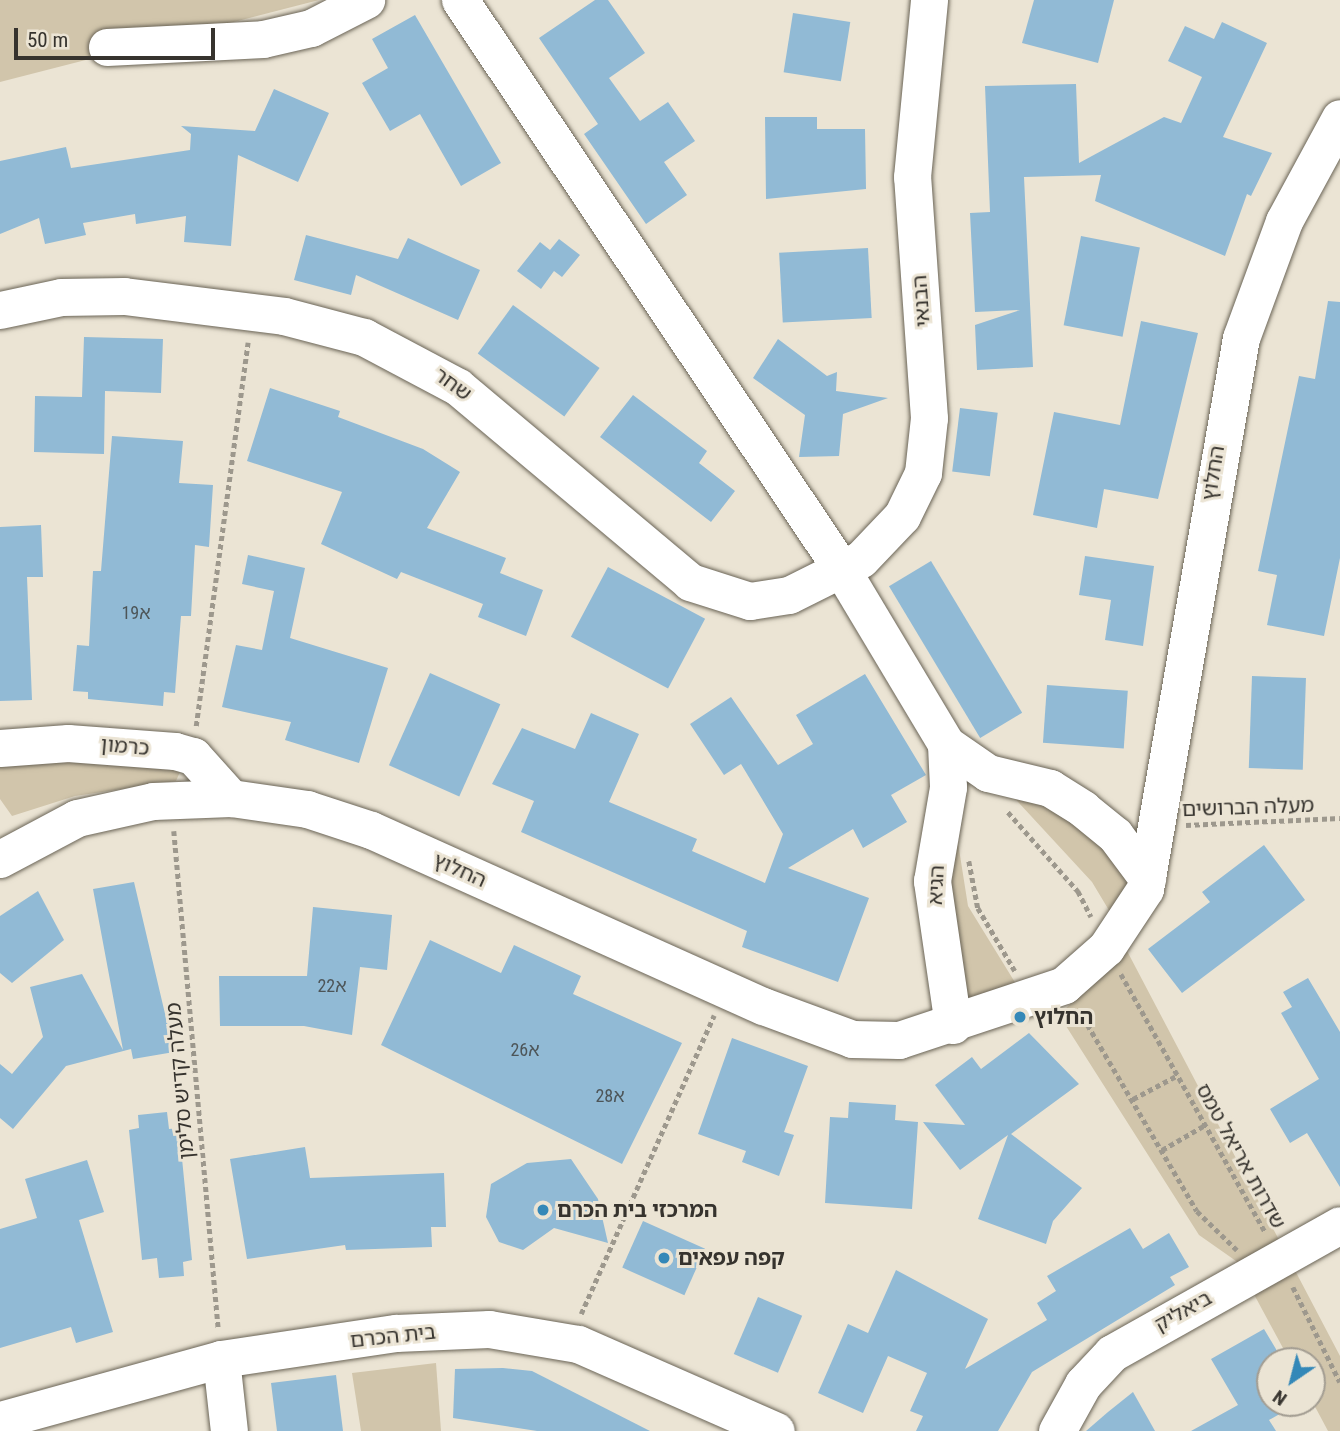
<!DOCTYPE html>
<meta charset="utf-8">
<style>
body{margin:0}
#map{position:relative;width:1340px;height:1431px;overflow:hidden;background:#ebe4d4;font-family:"Roboto Condensed","Noto Sans Hebrew",sans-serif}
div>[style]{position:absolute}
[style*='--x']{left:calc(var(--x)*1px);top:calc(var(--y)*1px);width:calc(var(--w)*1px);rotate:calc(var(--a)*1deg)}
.green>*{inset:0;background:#d1c5ab}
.building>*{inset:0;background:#91bad5;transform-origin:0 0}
.path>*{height:4.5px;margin-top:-2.25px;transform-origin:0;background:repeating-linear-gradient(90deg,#9d988d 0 5px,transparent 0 8.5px)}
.roads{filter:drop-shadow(0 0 2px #6a6456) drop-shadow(0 0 2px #6a6456)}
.minor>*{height:37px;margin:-18.5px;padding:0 18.5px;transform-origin:18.5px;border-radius:18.5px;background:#fff}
.dots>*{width:19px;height:19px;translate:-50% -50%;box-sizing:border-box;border:4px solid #ebe4d4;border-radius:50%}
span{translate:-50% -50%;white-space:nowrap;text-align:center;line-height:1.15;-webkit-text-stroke:6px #ebe4d4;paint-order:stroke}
.number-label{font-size:18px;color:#4d5558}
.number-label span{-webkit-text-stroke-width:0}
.street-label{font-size:21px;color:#36332e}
.poi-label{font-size:21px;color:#36332e;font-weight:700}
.left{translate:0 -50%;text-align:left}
.north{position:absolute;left:1256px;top:1347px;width:70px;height:70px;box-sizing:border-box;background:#ebe4d4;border:2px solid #a39d92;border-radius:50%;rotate:215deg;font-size:19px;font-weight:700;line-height:28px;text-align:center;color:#36332e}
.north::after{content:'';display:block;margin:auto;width:24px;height:32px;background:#3488b8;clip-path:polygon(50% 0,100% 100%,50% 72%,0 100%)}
.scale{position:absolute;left:14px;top:28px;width:201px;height:32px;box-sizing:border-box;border:4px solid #36332e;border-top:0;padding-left:9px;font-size:21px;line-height:24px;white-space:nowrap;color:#36332e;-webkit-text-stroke:5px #ebe4d4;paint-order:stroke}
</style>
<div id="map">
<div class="green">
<div style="clip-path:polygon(0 0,319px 0,0 82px)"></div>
<div style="clip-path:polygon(48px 753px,183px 765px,176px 781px,75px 796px,12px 816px,0 799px,0 761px)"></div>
<div style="clip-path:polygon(1008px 791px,1085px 820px,1133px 882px,1113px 917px,1092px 882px)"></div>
<div style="clip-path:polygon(956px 830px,968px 906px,1019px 989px,961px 1004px,946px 923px)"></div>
<div style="clip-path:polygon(1126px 949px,1340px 1356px,1340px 1431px,1328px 1431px,1312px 1401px,1312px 1361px,1290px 1361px,1236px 1261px,1199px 1235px,1059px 1015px)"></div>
<div style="clip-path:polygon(436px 1363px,441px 1431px,361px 1431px,352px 1373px)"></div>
</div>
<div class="building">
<div style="clip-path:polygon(595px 0,608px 0,645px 53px,609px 78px,640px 121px,668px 102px,695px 141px,664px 162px,687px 195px,646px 224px,584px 134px,598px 124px,539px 38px)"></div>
<div style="clip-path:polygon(1034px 0,1114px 0,1098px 63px,1022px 43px)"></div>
<div style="left:793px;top:13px;width:58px;height:60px;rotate:9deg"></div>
<div style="clip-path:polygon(415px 15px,501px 163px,461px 186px,420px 114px,390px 131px,362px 83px,388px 68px,372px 39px)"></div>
<div style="clip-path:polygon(1222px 22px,1267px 43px,1223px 137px,1272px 153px,1251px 196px,1247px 194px,1225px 256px,1095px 201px,1101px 175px,1024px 177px,1033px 367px,977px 370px,975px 325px,1020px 310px,975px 312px,970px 213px,990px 212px,985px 86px,1076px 84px,1079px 163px,1164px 117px,1181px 123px,1202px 77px,1168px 61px,1185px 26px,1214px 39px)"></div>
<div style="clip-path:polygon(274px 89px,329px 113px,298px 182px,238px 155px,231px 246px,184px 242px,186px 216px,136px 224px,135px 214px,83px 223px,86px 235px,45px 244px,39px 218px,0 234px,0 161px,66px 147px,71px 168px,190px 150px,191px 134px,181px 126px,255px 131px)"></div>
<div style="clip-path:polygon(765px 117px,817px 117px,817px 129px,865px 129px,866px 189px,766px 199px)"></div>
<div style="clip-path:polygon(306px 235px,398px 259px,408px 238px,480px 270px,458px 320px,356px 275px,351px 295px,294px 280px)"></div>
<div style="left:1081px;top:236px;width:60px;height:91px;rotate:11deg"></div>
<div style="clip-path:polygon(559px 239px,580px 255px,562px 277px,554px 271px,541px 289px,517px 271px,540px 242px,550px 250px)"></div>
<div style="left:868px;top:248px;width:70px;height:89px;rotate:87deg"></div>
<div style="clip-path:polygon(1328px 301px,1340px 302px,1340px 558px,1324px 636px,1267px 625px,1277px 575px,1258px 571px,1299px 376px,1315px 379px)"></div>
<div style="left:513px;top:305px;width:107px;height:60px;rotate:36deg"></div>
<div style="clip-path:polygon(1141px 321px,1198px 333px,1158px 499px,1104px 489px,1097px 528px,1033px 515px,1054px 412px,1120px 425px)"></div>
<div style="clip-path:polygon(84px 337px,163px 339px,161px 393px,105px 391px,104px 454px,34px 452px,35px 396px,82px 397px)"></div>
<div style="clip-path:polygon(778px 339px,827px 376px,837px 372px,836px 391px,888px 398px,843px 414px,839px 456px,799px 457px,805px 415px,753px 378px)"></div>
<div style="clip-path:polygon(270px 388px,340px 411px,338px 417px,423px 449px,460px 472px,427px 528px,506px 558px,500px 573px,543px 590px,526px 636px,478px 617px,483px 604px,401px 572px,397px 579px,321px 544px,342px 492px,247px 461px)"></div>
<div style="clip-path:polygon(633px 395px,707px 451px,699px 463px,735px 491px,711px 522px,600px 437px)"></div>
<div style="left:960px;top:408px;width:38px;height:64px;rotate:7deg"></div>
<div style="clip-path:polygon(112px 436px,183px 441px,179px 483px,213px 485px,209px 547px,195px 545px,191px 616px,181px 616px,175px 693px,164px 692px,163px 706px,88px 699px,88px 692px,73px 691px,77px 645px,89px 646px,93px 571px,101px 571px)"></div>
<div style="clip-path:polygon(41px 525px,43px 577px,27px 577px,32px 700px,0 701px,0 527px)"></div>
<div style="clip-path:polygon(248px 555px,305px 568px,290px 638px,388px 668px,359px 763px,285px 740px,291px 722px,222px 707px,236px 645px,262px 650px,274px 591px,242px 584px)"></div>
<div style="clip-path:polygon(1085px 556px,1154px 566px,1143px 646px,1105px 640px,1111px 600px,1079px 595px)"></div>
<div style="left:931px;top:561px;width:177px;height:49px;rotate:59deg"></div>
<div style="left:608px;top:567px;width:110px;height:79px;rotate:28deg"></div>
<div style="left:430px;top:673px;width:77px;height:101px;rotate:24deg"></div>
<div style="clip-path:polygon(865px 674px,926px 775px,891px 795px,907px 822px,863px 848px,853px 829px,788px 868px,869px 898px,838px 982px,742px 947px,747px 931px,521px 832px,534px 801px,492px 784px,522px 728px,575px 749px,591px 713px,639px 734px,609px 802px,697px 839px,692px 851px,765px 883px,783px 834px,741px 764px,724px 775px,690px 724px,731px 697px,778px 765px,813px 744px,796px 715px)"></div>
<div style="left:1252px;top:676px;width:54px;height:92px;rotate:2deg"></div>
<div style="left:1047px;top:685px;width:81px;height:58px;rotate:4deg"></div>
<div style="clip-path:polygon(1264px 845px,1305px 900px,1182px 993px,1148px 949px,1210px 902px,1202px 892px)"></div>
<div style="clip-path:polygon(134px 882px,174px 1052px,133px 1059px,131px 1049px,66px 1066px,13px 1129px,0 1118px,0 1064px,12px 1074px,43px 1037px,30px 987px,82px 974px,123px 1050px,93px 889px)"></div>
<div style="clip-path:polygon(38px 891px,64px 940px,12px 983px,0 973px,0 916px)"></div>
<div style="clip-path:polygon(313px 907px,392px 915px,387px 970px,360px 967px,352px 1035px,304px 1026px,220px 1026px,219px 976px,307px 976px)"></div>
<div style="clip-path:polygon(430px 940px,501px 973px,514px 945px,581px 976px,573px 994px,682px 1043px,622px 1164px,381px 1045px)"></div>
<div style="clip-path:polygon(1308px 978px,1340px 1032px,1340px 1187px,1307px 1133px,1290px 1143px,1270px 1109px,1319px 1079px,1281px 1013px,1292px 1007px,1283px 992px)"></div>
<div style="clip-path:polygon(1029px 1033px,1079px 1084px,1011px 1134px,1082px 1188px,1053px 1221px,1046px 1244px,978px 1219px,1008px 1135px,960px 1170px,923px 1122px,965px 1125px,935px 1085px,972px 1057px,981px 1069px)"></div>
<div style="clip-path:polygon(732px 1038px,808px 1066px,784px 1132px,794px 1135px,779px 1176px,742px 1162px,746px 1151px,698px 1134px)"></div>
<div style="clip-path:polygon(849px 1102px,896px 1105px,895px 1120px,918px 1122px,912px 1209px,825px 1203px,830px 1117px,848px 1118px)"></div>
<div style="clip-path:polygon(167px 1112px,169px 1129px,179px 1128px,192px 1260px,183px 1262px,184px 1276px,159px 1278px,157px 1258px,142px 1260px,129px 1130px,139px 1128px,138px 1115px)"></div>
<div style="clip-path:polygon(305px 1147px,310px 1178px,444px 1173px,446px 1227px,431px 1227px,432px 1247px,346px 1250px,345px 1245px,247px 1259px,230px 1159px)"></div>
<div style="clip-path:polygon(571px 1159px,598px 1199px,608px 1243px,554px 1228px,523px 1250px,499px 1242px,486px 1217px,491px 1184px,527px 1163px)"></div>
<div style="clip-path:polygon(87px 1160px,104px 1212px,79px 1220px,113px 1332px,76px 1343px,71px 1327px,0 1348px,0 1229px,37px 1218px,25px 1179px)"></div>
<div style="left:643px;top:1221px;width:68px;height:51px;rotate:24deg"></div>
<div style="clip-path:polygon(1130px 1228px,1143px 1249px,1169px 1233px,1189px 1267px,1170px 1277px,1175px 1285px,1032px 1372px,998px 1431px,916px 1431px,923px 1416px,910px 1411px,927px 1373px,888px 1356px,863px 1413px,818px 1393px,848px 1324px,868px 1333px,896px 1270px,988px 1319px,965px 1369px,1047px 1320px,1037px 1303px,1056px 1291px,1047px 1276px)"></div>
<div style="left:758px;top:1297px;width:48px;height:62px;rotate:23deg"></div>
<div style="clip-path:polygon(1264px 1329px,1283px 1361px,1270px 1361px,1270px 1403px,1299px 1403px,1269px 1420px,1276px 1431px,1191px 1431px,1238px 1405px,1211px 1359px)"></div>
<div style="clip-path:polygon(503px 1368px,532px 1371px,650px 1431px,537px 1431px,453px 1418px,455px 1369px)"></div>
<div style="clip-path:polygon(336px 1375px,343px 1431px,277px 1431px,271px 1383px)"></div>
<div style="clip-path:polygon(1133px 1392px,1155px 1431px,1086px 1431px,1108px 1412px)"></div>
</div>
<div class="path">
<div style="--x:196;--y:726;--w:387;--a:-82.3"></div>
<div style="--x:1008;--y:812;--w:106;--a:48.5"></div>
<div style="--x:1078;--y:891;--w:29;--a:63"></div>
<div style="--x:1186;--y:825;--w:154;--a:-2.6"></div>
<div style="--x:174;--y:831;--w:499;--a:84.9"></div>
<div style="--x:969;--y:861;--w:48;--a:79.2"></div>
<div style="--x:978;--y:908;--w:73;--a:59.6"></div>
<div style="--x:1121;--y:974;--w:295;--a:60.8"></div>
<div style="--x:1079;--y:1010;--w:233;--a:59.6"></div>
<div style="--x:1197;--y:1211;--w:56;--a:44.3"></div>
<div style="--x:1133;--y:1099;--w:51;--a:-28.1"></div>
<div style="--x:1162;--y:1150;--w:50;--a:-30.2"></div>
<div style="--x:1293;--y:1287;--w:106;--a:63.7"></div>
<div style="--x:581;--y:1314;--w:327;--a:-66"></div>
</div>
<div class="roads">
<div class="minor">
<div style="--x:460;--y:0;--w:686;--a:56.17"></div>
<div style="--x:842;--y:570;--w:203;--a:59.1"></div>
<div style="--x:107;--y:47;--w:156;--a:-2.9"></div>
<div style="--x:263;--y:39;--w:49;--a:-12.9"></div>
<div style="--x:311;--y:28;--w:62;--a:-27"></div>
<div style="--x:0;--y:310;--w:62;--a:-12"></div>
<div style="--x:61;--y:297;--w:63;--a:-0.9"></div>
<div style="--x:124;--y:296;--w:161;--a:7.1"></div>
<div style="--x:284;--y:316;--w:83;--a:14.7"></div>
<div style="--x:364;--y:337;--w:106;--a:28"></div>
<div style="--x:458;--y:387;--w:303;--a:40"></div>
<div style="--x:690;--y:582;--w:63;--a:17.6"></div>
<div style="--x:750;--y:601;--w:39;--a:-9"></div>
<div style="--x:789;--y:595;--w:80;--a:-26.6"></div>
<div style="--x:861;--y:559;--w:59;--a:-46.4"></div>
<div style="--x:902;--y:516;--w:48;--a:-64"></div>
<div style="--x:923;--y:473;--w:55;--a:-83.8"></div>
<div style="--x:929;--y:418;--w:242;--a:-94"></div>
<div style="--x:912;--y:177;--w:178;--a:-84.5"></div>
<div style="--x:0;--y:748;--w:68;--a:-4.2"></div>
<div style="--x:68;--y:743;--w:107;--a:4.3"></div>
<div style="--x:175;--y:751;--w:19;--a:16"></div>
<div style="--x:193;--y:756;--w:57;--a:47.9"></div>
<div style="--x:0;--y:859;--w:87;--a:-28"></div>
<div style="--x:77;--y:818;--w:78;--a:-12.6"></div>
<div style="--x:153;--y:801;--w:78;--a:-2.2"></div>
<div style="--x:231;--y:798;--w:77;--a:8.2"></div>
<div style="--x:307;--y:809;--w:67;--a:18.2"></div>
<div style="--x:371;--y:830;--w:430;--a:24.2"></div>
<div style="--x:763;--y:1006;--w:95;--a:20.3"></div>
<div style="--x:852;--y:1039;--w:47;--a:1.2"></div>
<div style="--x:899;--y:1040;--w:174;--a:-18.4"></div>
<div style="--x:1064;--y:985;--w:56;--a:-41.4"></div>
<div style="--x:1106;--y:948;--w:71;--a:-56.5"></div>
<div style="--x:1145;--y:889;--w:559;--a:-80.12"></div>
<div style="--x:1241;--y:338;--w:125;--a:-69.8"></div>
<div style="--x:1284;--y:221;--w:117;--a:-61.5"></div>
<div style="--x:953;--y:1025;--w:146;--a:-98.3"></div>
<div style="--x:932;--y:881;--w:95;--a:-80.3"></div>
<div style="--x:948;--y:787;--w:43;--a:-92.7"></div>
<div style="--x:946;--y:744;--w:51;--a:34.6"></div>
<div style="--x:988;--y:773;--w:64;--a:13.6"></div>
<div style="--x:1050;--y:788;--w:39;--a:32"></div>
<div style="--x:1083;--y:809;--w:41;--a:39.1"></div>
<div style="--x:1115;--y:835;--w:54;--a:53.3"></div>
<div style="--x:221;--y:1359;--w:72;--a:83.7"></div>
<div style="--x:0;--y:1420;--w:229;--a:-15.4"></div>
<div style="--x:221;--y:1359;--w:177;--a:-8.5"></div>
<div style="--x:396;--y:1333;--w:93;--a:-2.5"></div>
<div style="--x:489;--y:1329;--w:90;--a:9.6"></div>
<div style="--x:578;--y:1344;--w:216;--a:23.7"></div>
<div style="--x:1057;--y:1431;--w:54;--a:-61"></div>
<div style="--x:1083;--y:1384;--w:42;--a:-46.9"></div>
<div style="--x:1112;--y:1353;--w:261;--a:-29.3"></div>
</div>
</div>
<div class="dots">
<div style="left:1020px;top:1017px;background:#3488b8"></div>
<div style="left:543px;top:1210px;background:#3488b8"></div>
<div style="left:664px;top:1258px;background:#3488b8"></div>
</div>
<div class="number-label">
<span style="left:136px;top:613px">19א</span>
<span style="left:332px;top:986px">22א</span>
<span style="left:525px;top:1050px">26א</span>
<span style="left:610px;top:1096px">28א</span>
</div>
<div class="street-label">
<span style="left:921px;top:301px;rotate:-94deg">הבנאי</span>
<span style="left:453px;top:384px;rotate:36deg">שחר</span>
<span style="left:1213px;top:473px;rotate:-81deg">החלוץ</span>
<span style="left:125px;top:746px;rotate:5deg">כרמון</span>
<span style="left:1248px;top:807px;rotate:-2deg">מעלה הברושים</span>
<span style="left:460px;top:870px;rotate:24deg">החלוץ</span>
<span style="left:936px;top:885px;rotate:-87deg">הגיא</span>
<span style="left:180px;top:1081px;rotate:-95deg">מעלה קדיש סלימן</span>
<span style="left:1241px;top:1156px;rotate:61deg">שדרות אריאל טמס</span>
<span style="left:1183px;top:1311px;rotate:-29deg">ביאליק</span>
<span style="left:393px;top:1336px;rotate:-6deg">בית הכרם</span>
</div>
<div class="poi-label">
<span class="left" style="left:1034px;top:1017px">החלוץ</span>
<span class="left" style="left:557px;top:1210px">המרכזי בית הכרם</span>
<span class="left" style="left:678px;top:1258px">קפה עפאים</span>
</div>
<div class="north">N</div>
<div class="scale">50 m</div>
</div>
